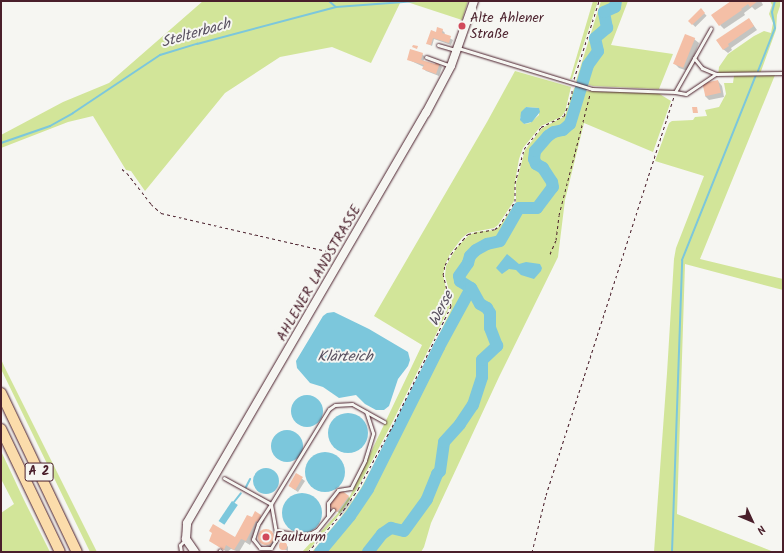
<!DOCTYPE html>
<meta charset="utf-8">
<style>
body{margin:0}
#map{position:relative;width:784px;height:553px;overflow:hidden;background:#f6f6f2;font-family:Kalam,sans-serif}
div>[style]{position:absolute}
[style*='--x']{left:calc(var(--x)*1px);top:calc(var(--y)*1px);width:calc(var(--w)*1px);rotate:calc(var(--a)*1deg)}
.green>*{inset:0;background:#d2e599}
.water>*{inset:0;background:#7cc7dc;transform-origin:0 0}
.round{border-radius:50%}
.shadow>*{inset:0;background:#0003;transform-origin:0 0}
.stream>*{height:2px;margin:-1px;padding:0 1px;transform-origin:1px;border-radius:1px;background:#7cc7dc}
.river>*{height:12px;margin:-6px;padding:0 6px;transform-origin:6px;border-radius:6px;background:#7cc7dc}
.building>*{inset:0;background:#f4bfa6;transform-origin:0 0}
.path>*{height:1px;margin-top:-0.5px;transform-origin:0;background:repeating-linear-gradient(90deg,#4a1f2b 0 3px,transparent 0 6px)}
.roads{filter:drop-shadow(0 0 1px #4a1f2b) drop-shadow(0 0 1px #4a1f2b)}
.lane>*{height:3px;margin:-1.5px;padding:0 1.5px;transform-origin:1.5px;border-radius:1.5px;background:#f6f6f2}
.secondary>*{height:8px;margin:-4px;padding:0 4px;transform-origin:4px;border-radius:4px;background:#f6f6f2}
.highway>*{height:10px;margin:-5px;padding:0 5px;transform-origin:5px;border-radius:5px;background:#fbdcab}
.dots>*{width:11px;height:11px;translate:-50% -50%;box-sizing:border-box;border:2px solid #f6f6f2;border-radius:50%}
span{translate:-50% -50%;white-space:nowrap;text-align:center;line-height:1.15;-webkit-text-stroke:4px #f6f6f2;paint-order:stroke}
.shield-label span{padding:1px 3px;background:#f6f6f2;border:1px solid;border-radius:3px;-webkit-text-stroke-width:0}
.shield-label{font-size:13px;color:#4a1f2b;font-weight:700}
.poi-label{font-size:14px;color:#4a1f2b}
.left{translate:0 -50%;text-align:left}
.street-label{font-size:14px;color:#4a1f2b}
.water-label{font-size:15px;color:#595160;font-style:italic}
.frame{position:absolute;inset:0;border:2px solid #4a1f2b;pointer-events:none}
.north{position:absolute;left:732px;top:501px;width:40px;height:40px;-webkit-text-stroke:3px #f6f6f2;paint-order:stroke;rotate:134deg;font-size:11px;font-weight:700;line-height:16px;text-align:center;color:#4a1f2b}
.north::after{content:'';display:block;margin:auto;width:14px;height:18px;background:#4a1f2b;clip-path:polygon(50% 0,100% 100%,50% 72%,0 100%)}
</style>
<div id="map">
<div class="green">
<div style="clip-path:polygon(203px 1px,401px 1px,371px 63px,332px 47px,280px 57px,225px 93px,145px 191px,131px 171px,126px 170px,93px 116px,68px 122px,1px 148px,1px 135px,63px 102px,109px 83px)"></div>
<div style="clip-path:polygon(404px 1px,468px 1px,462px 20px)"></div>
<div style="clip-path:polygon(593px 1px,598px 1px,572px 79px,570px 79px)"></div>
<div style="clip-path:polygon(601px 1px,628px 1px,611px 45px,673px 54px,659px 89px,593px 86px,576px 81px)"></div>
<div style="clip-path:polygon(770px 1px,780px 1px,780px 6px,777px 15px,776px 30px,760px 74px,775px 75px,700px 259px,783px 279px,783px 290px,685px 264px,677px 514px,774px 552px,654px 552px,667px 373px,674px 259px,676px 248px,704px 176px,655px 161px,669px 123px,672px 121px,693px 120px,695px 117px,707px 116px,705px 110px,719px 107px,726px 94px,724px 83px,733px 83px,734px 76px,718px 76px,719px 67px,728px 54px,754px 36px,764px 31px,771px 33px,773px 23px,769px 14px,772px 5px)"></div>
<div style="clip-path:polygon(evenodd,515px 71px,571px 87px,565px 112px,561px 117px,541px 126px,523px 148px,519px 159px,515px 182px,514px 201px,498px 225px,494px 228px,468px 233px,462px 238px,450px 254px,445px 265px,443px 275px,450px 306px,390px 427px,357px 489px,339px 515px,307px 552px,302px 552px,338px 513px,350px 496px,422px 345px,374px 316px,487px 122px,515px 71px,526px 107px,539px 108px,539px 115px,530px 123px,524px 124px,520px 118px,526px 107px)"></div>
<div style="clip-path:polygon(574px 88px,586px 91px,658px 93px,671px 101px,653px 152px,584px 123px,565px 200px,558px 257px,499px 377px,431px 523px,424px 547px,421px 552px,312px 552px,342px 516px,360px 490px,394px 428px,451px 310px,452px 302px,445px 276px,446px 266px,452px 255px,458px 246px,469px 235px,476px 232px,495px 230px,500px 226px,516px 202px,516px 183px,525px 150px,542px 128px,565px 116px)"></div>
<div style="clip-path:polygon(1px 359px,4px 366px,97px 552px,90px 552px,1px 369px)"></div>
<div style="clip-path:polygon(1px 451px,24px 500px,50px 552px,1px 552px,1px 513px,14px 504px,1px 479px)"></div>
</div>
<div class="water">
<div style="clip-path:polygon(526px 107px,539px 108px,540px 112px,532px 122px,524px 124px,520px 120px,521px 112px)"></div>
<div style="clip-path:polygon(507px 254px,519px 264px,526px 262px,540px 264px,542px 268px,541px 271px,534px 279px,521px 275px,516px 270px,509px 269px,502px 274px,496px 268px)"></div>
<div style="clip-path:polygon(334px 312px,369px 329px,408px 352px,410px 360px,408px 366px,398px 379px,389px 406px,384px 410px,376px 410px,365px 404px,356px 395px,339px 398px,323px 387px,310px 383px,297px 368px,296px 361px,323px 316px,327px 313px)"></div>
<div class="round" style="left:291px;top:395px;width:32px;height:32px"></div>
<div class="round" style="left:328px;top:413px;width:40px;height:40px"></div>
<div class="round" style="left:271px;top:430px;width:32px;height:32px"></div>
<div class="round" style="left:305px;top:452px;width:40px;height:40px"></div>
<div class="round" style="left:253px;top:468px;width:26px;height:26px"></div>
<div class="round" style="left:282px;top:493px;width:40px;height:40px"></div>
<div style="left:232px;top:501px;width:7px;height:24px;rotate:34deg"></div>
</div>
<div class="shadow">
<div style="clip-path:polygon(734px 1px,761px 1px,763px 5px,755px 10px,752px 7px,744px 13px,745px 15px,724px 29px,720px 25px)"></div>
<div style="left:701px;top:10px;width:8px;height:16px;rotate:45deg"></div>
<div style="clip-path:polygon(749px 19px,757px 30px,731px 48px,732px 50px,728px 53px,723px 49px)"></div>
<div style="clip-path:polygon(442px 30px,445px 33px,444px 35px,453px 40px,451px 45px,434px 39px,432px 46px,428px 44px,436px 33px)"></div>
<div style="clip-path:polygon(694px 39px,699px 43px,688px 71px,679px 68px,675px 64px)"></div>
<div style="clip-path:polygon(422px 54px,425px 57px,423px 62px,436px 66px,439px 64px,442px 67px,439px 76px,426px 71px,424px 69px,424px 67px,409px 60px)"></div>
<div style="clip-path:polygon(718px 81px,722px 86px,724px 97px,709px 100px,705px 96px)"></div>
<div style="clip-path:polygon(296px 474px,305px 481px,298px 492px,292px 488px)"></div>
<div style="clip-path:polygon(348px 496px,352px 501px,342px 515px,335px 510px)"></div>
<div style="clip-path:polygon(256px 513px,265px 520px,262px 525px,260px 524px,250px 545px,245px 542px,239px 552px,231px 549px,227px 552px,211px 541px,236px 539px)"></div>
<div style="clip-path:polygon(266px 530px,277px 538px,278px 543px,274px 548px,269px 549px,269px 547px,260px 542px,258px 538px,262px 531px)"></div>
<div style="clip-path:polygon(281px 544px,286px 544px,288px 547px,288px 551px,281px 548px)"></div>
</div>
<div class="stream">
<div style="--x:329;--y:1;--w:9;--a:41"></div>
<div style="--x:758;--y:71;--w:46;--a:-68.4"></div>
<div style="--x:775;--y:28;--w:16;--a:-101"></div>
<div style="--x:772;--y:12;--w:11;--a:-75"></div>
<div style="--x:1;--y:143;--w:52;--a:-19.1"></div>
<div style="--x:50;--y:126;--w:26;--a:-29"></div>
<div style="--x:73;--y:113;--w:105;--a:-33.7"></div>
<div style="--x:160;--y:55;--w:39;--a:-17"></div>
<div style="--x:197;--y:44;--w:144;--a:-14.9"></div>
<div style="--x:336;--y:7;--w:81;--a:-4.2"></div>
<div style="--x:246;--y:487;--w:9;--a:-63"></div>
<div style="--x:234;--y:502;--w:11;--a:-52"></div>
<div style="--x:672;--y:552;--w:292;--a:-88"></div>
<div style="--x:682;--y:260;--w:199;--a:-68.2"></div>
</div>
<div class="river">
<div style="--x:320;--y:552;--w:47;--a:-50.2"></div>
<div style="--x:350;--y:516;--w:32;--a:-56"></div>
<div style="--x:368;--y:489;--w:159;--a:-63.4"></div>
<div style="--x:439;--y:347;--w:67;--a:-61.5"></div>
<div style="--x:471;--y:288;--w:13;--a:-148"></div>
<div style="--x:460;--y:281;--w:5;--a:-101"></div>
<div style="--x:459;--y:276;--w:16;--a:-55"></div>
<div style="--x:468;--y:263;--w:7;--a:-74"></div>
<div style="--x:470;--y:256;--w:8;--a:-45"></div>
<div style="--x:476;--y:250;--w:13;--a:-29"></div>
<div style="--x:487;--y:244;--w:13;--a:-13"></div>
<div style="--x:500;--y:241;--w:38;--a:-60"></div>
<div style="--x:519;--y:208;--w:18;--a:0"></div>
<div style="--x:537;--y:208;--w:26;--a:-53"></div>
<div style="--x:553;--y:187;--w:5;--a:-101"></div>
<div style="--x:552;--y:182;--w:17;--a:-123"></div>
<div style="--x:543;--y:168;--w:8;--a:-150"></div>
<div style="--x:536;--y:164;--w:5;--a:-112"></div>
<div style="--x:534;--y:159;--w:8;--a:-83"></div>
<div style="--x:535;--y:151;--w:20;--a:-49"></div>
<div style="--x:548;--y:136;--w:7;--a:-34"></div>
<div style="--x:554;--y:132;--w:9;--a:-13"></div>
<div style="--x:563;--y:130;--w:9;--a:-41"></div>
<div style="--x:570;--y:124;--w:62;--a:-73"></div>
<div style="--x:588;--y:65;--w:17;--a:-54"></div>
<div style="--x:598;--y:51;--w:13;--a:-103"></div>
<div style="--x:595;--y:38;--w:16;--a:-40"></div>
<div style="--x:607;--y:28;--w:16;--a:-101"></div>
<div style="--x:604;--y:12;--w:12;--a:-24"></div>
<div style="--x:615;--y:7;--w:6;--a:-81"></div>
<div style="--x:368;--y:552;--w:23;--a:-52"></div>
<div style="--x:382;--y:534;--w:11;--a:-34"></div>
<div style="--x:391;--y:528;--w:13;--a:13"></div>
<div style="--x:404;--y:531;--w:39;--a:-54"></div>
<div style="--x:427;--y:499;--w:27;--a:-68"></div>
<div style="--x:437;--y:474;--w:4;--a:-45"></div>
<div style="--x:440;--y:471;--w:29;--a:-82"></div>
<div style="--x:444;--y:442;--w:24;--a:-48"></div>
<div style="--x:460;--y:424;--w:23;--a:-56"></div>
<div style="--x:473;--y:405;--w:29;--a:-72"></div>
<div style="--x:482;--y:377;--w:17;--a:-90"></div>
<div style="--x:482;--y:360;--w:21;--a:-43"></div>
<div style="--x:497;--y:346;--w:19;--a:-111"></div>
<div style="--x:490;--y:328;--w:15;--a:-90"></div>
<div style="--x:490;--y:313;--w:6;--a:-121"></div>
<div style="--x:487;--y:308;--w:8;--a:-150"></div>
<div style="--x:480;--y:304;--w:18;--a:-119"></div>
</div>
<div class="building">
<div style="clip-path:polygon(731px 1px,758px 1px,750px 7px,748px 4px,741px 9px,742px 10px,719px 26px,711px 15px)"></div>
<div style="clip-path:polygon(701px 8px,705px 13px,692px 25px,688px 21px)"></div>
<div style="clip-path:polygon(749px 18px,754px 26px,728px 44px,729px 46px,723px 50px,716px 40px)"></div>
<div style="clip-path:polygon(437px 27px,443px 29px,442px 33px,451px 36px,449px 43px,433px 38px,431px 45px,426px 44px,431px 30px,436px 32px)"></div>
<div style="left:685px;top:34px;width:11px;height:32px;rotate:22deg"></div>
<div style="clip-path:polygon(413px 45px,418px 46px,417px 49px,412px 47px)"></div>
<div style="clip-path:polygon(410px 49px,423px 53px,421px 60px,435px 64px,436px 62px,440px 63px,436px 74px,422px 69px,424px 65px,407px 60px)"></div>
<div style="left:718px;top:80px;width:13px;height:16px;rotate:77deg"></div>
<div style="clip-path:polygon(692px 107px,697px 107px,698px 113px,693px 113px)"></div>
<div style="left:296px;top:473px;width:8px;height:15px;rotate:30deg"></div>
<div style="left:341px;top:490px;width:10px;height:20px;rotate:37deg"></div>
<div style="clip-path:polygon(255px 511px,261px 515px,258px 522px,256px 521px,246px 541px,241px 539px,234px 550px,226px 545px,224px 550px,209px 541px,212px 533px,209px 531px,213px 524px,235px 537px,247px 515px,252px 517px)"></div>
<div class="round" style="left:258px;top:529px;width:16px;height:16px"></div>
<div class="round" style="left:279px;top:542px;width:8px;height:8px"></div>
</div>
<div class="path">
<div style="--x:574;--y:79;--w:82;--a:-72.2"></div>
<div style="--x:122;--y:169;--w:6;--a:39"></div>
<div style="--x:127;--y:173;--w:39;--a:52"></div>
<div style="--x:151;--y:204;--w:13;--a:42"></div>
<div style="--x:161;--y:213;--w:179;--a:12.9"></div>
<div style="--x:550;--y:254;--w:15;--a:-67"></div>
<div style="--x:556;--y:240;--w:25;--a:-83"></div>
<div style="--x:559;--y:215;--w:125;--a:-75.6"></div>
<div style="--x:308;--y:552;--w:49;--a:-49.1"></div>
<div style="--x:340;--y:515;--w:32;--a:-55"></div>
<div style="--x:358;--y:489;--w:71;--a:-61.3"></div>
<div style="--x:392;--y:427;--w:135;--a:-64"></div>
<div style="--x:451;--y:306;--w:32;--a:-104"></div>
<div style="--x:443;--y:275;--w:10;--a:-79"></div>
<div style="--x:445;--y:265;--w:13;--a:-61"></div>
<div style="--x:451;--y:254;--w:26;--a:-50"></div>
<div style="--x:468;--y:234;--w:27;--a:-10"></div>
<div style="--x:495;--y:229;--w:5;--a:-37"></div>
<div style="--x:499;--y:226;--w:30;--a:-57"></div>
<div style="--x:515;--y:201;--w:18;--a:-90"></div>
<div style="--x:515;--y:183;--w:35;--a:-75"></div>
<div style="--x:524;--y:149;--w:28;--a:-52"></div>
<div style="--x:541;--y:127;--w:25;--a:-26"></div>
<div style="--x:564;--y:116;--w:23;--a:-70"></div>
<div style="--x:572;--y:94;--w:6;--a:-90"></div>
<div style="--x:532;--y:552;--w:59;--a:-76.2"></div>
<div style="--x:546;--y:495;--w:419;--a:-72.2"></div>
</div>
<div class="roads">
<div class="lane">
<div style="--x:438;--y:45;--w:18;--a:16"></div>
<div style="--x:458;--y:48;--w:140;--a:17"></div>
<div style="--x:592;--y:89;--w:83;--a:2.1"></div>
<div style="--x:675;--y:92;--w:73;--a:-60.6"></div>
<div style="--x:426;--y:57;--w:27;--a:20"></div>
<div style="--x:694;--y:58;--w:13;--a:51"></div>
<div style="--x:702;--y:68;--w:15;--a:23"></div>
<div style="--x:716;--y:74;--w:67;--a:-0.9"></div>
<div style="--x:675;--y:92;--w:11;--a:10"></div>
<div style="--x:686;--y:94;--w:36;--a:-34"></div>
<div style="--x:224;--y:478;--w:54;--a:29"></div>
<div style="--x:271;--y:504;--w:111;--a:-58.6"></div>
<div style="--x:329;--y:409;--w:7;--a:-34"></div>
<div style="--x:335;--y:405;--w:17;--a:-3"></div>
<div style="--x:352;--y:404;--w:37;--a:29"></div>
<div style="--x:271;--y:504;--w:27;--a:80"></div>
<div style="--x:276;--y:531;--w:22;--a:10"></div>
<div style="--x:298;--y:535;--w:11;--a:-5"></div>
<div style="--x:309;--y:534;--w:9;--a:-27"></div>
<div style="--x:317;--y:530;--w:26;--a:-51"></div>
<div style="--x:271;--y:504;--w:24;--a:123"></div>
<div style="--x:258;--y:524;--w:16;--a:108"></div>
<div style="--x:253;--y:539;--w:11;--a:52"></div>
<div style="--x:260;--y:548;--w:11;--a:0"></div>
<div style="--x:271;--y:548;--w:12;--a:-59"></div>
<div style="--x:277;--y:538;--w:7;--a:-98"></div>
<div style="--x:328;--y:516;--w:13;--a:-90"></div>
<div style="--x:328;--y:503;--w:16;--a:-52"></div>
<div style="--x:338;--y:490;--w:13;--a:-9"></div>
<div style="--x:351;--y:488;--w:31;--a:-63"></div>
<div style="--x:365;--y:460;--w:28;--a:-73"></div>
<div style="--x:373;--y:433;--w:22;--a:-108"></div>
<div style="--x:181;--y:552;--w:7;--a:-98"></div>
<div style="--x:180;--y:545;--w:7;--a:-45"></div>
<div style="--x:219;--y:552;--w:2;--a:-63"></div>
</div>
<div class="secondary">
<div style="--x:195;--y:552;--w:16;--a:-125"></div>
<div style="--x:186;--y:539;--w:16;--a:-86"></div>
<div style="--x:187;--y:523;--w:475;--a:-59.8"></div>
<div style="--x:426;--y:113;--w:53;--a:-62"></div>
<div style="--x:451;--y:66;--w:69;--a:-70.5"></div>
</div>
<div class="highway">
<div style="--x:1;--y:393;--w:176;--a:64.5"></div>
<div style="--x:1;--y:429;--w:136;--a:64.4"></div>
</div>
</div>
<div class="dots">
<div style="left:462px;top:26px;background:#d1495b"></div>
<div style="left:266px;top:537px;background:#d1495b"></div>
</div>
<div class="shield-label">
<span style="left:39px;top:472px">A 2</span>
</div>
<div class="poi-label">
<span class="left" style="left:470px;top:26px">Alte Ahlener<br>Straße</span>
<span class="left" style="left:274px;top:537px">Faulturm</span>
</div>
<div class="street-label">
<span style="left:319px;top:273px;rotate:-60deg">AHLENER LANDSTRASSE</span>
</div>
<div class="water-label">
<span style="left:196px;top:34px;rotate:-16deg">Stelterbach</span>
<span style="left:442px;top:309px;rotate:-63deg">Werse</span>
<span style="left:345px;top:358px">Klärteich</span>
</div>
<div class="frame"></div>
<div class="north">N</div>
</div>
